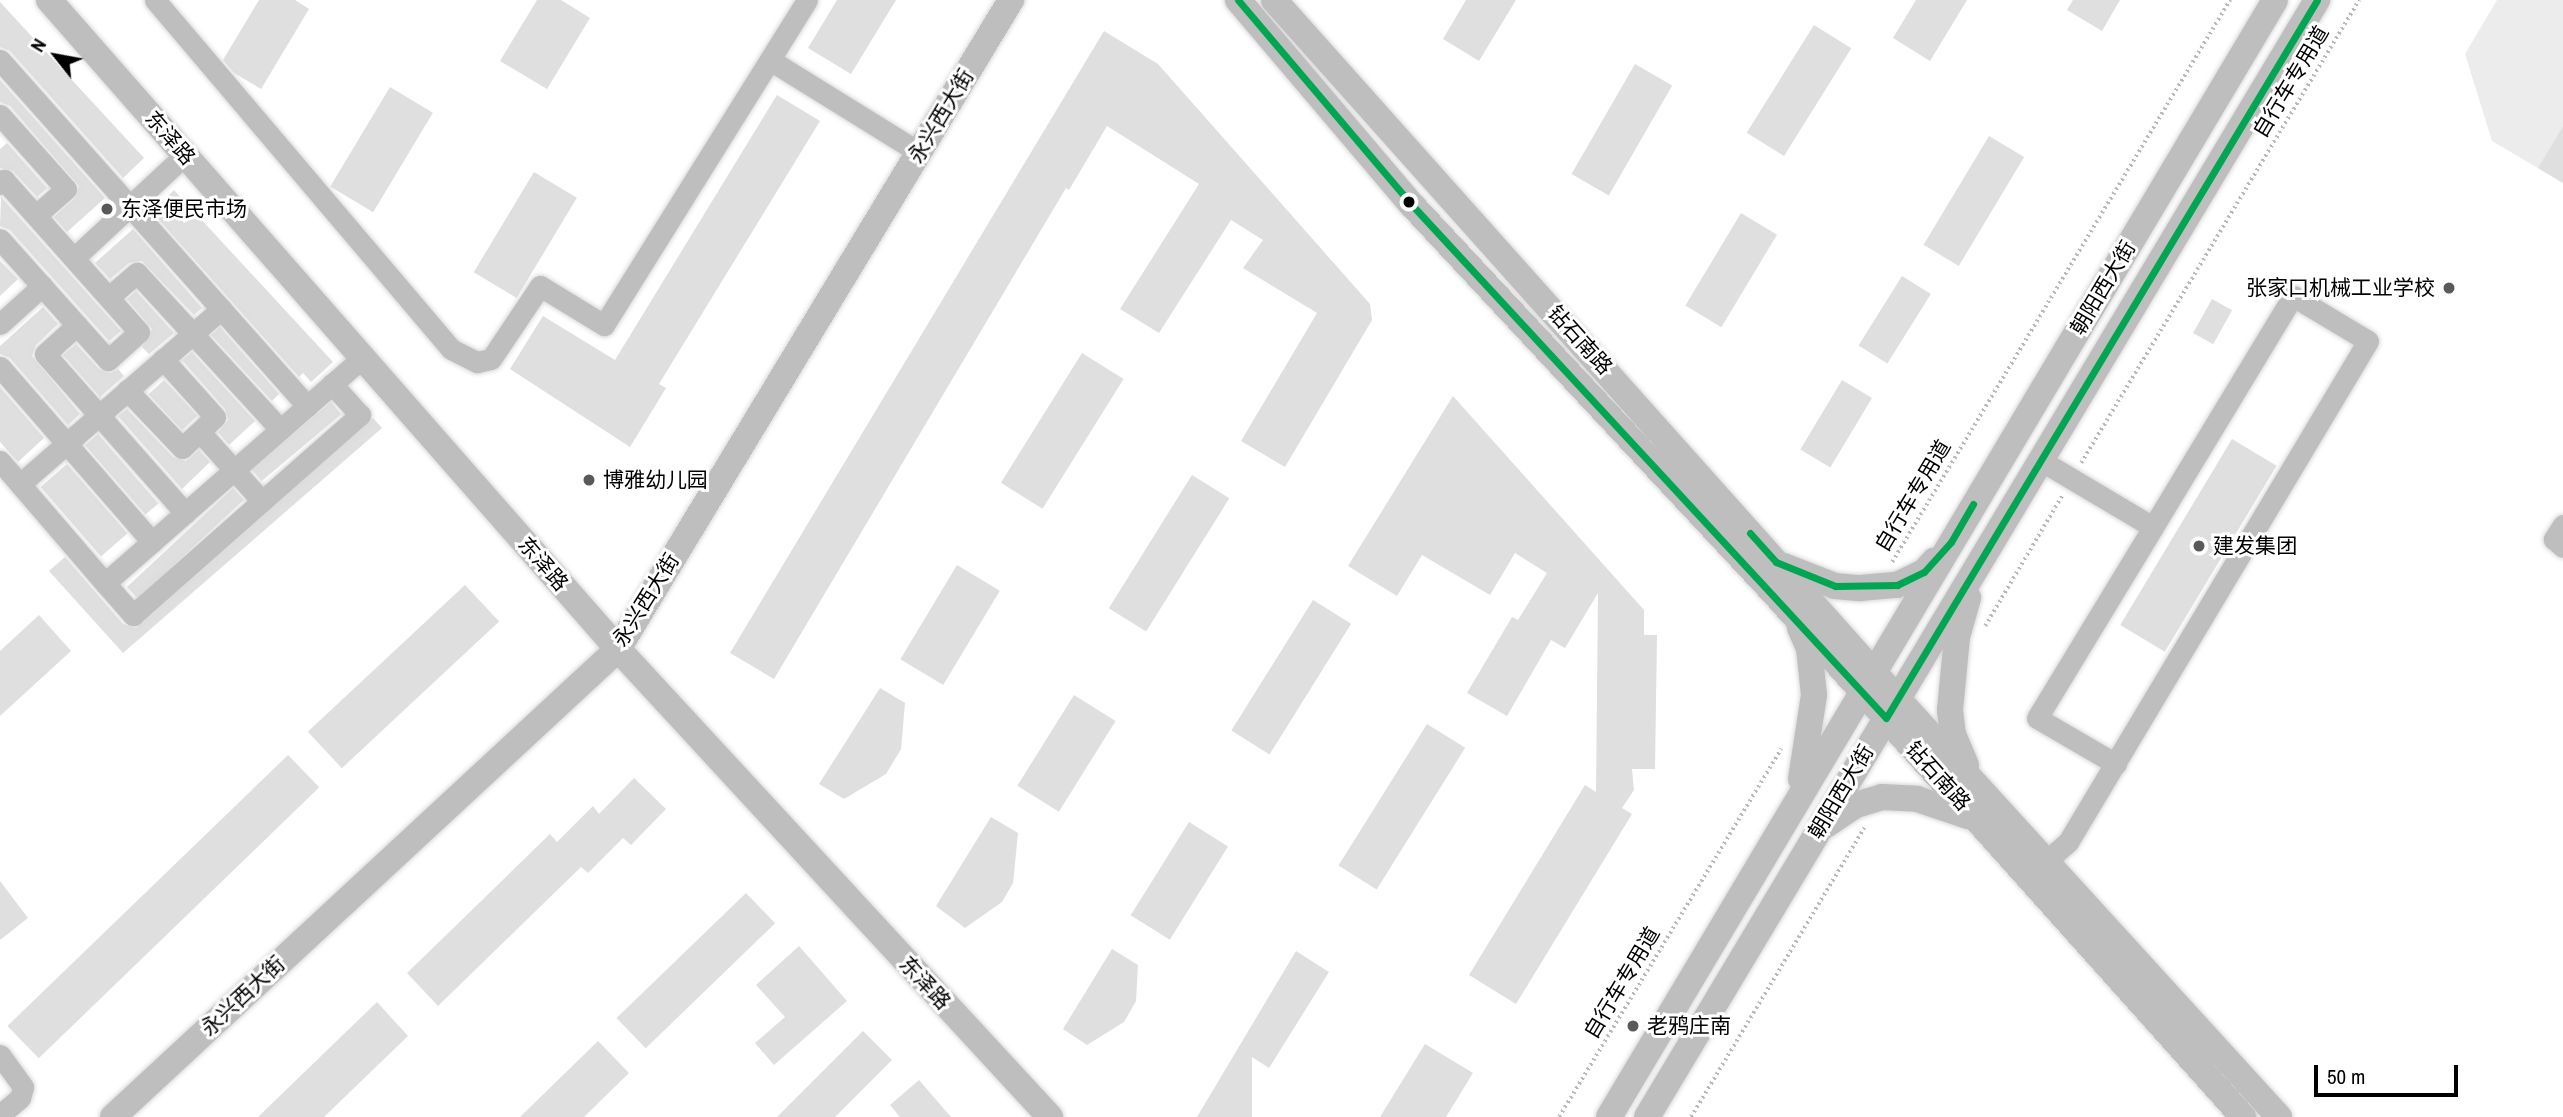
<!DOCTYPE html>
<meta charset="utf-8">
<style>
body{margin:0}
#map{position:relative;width:2563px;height:1117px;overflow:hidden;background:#fff;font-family:"Archivo Narrow","Noto Sans SC",sans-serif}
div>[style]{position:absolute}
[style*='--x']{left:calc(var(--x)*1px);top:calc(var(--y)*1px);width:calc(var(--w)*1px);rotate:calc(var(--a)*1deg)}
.green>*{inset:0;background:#ececec}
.building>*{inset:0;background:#dfdfdf;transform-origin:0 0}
.path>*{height:3.5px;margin-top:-1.75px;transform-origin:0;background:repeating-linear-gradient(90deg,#b9b9b9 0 2px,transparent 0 5.5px)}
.roads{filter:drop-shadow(0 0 2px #dbdbdb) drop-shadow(0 0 2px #dbdbdb)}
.minor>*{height:21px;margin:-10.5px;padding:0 10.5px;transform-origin:10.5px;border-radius:10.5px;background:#bebebe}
.major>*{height:26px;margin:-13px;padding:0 13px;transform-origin:13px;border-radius:13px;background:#bebebe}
.bus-1>*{height:7px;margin:-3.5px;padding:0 3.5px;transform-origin:3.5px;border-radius:3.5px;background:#00a651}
.dots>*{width:19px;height:19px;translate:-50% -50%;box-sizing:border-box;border:4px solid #fff;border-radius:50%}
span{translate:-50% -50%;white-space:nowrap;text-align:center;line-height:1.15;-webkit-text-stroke:6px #fff;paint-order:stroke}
.street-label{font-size:21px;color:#000}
.poi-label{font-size:21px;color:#000}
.left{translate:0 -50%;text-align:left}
.right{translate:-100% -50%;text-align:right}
.north{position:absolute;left:21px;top:21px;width:70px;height:70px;-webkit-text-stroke:5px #fff;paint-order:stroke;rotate:301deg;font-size:19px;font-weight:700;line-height:28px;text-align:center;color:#000}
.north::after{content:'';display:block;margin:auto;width:24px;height:32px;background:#000;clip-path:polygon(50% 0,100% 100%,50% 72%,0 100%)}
.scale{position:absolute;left:2314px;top:1065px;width:144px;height:32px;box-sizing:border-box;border:4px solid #000;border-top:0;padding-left:9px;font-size:21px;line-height:24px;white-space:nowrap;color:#000;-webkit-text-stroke:5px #fff;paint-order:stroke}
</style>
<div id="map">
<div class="green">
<div style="clip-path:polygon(2497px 0,2563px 0,2563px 183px,2492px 141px,2465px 54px)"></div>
</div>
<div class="building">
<div style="clip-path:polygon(259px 0,295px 0,309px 9px,261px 89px,234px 73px,223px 60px)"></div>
<div style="clip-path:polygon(537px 0,561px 0,590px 18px,547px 89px,500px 61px)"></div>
<div style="clip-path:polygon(837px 0,896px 0,851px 74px,808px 48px)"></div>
<div style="clip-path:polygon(1466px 0,1516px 0,1479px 61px,1443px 39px)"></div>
<div style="clip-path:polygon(1916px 0,1967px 0,1930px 61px,1893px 38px)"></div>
<div style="clip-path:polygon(2073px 0,2120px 0,2102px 31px,2067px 10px)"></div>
<div style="clip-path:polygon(0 2px,144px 158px,123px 178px,10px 51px,0 47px)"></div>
<div style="left:1814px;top:25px;width:44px;height:127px;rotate:32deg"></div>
<div style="clip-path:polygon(1104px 31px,1158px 64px,1370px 304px,1372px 320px,1285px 467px,1241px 441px,1317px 313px,1243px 268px,1263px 240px,1231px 220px,1159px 333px,1120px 309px,1199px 184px,1107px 126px,1069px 190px,1066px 188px,774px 679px,730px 653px)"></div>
<div style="left:1635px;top:64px;width:43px;height:127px;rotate:30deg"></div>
<div style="clip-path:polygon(0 80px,105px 198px,67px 232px,54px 217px,75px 198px,79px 186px,10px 106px,0 102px)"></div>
<div style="left:390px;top:87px;width:50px;height:116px;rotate:31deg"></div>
<div style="clip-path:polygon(777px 95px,820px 121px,659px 384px,666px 388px,630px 447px,510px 369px,543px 316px,615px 360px)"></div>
<div style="clip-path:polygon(2563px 126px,2563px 183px,2538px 168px)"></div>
<div style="left:1989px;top:136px;width:41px;height:127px;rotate:31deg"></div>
<div style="clip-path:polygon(7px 143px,47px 188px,37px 197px,13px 171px,0 168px,0 149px)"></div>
<div style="left:534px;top:172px;width:50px;height:117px;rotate:31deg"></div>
<div style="clip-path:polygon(174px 190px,333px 362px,311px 382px,303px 373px,299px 377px,152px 212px)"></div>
<div style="clip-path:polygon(1px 197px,121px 331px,109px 341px,10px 230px,0 226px)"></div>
<div style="left:1741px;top:213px;width:42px;height:108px;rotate:31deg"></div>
<div style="clip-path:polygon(133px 229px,202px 308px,194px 315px,142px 261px,129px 263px,110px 279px,95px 263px)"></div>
<div style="clip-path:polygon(0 261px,18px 279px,0 296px)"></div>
<div style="left:1902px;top:276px;width:34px;height:82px;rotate:32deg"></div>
<div style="clip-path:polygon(136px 291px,174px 333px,149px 354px,142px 347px,152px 329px,127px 299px)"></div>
<div style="left:2212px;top:299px;width:23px;height:39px;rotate:29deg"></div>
<div style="clip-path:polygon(43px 307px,58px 324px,36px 345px,32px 356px,80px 414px,68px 425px,10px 358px,0 354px,0 346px)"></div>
<div style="clip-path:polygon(220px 327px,279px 394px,272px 401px,211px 335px)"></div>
<div style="clip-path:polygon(76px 344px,99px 369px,110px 373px,118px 369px,124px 376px,100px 397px,63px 355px)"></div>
<div style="clip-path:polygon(192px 352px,255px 421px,229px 445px,218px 432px,228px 420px,225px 409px,182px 360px)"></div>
<div style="left:1082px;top:353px;width:49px;height:153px;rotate:32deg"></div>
<div style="left:164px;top:380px;width:49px;height:21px;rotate:47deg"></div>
<div style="left:1842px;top:380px;width:35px;height:81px;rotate:31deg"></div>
<div style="clip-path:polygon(0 387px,44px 438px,18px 462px,0 442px)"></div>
<div style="clip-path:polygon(1453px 396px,1644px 610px,1644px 635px,1657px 635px,1655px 769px,1632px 769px,1634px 790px,1622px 808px,1632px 814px,1516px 1004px,1469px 975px,1585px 785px,1596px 792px,1598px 593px,1565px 648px,1551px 640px,1507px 716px,1467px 693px,1512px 617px,1518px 620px,1547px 573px,1515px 553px,1490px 595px,1422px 555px,1397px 596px,1348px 566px)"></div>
<div style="left:331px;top:402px;width:16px;height:104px;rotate:50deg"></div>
<div style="clip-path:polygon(127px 409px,173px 457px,186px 461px,199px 450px,210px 462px,182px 489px,118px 416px)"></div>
<div style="clip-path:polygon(373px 418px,382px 428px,123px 653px,49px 571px,65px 557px,123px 624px,136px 628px)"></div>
<div style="left:98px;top:434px;width:92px;height:17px;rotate:49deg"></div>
<div style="left:2232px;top:439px;width:52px;height:217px;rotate:31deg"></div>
<div style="left:67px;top:464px;width:92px;height:35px;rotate:49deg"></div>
<div style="left:1192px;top:475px;width:44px;height:157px;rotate:32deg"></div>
<div style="left:233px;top:488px;width:16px;height:145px;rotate:47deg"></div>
<div style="left:957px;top:565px;width:50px;height:110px;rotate:31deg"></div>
<div style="left:465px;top:585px;width:50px;height:215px;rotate:47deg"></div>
<div style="left:1313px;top:600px;width:45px;height:154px;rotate:32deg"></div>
<div style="clip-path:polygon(39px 615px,71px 651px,0 716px,0 651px)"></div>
<div style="clip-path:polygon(880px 688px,905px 703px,901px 749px,886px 774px,844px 799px,819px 784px)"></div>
<div style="left:1074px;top:695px;width:49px;height:107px;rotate:32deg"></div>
<div style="left:1427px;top:724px;width:45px;height:167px;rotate:32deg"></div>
<div style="left:288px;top:755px;width:45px;height:390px;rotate:46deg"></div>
<div style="clip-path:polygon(634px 778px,666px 809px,631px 845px,623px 838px,588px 873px,581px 867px,438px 1006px,407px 973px,550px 834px,557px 842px,593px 806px,599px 814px)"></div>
<div style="clip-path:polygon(991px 817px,1018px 833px,1013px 883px,1002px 902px,965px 928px,936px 906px)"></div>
<div style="left:1189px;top:822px;width:46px;height:110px;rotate:32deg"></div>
<div style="clip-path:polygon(0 881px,28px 918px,0 940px)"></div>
<div style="left:746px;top:893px;width:42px;height:180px;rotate:46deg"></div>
<div style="clip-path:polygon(799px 946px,847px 1001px,774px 1065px,755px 1043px,785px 1017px,756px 985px)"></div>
<div style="clip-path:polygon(1112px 949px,1138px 965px,1136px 1001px,1124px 1022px,1087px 1045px,1063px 1029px)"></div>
<div style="clip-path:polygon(1296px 951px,1329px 972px,1269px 1068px,1252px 1057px,1252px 1117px,1197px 1117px)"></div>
<div style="clip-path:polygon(377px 1002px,408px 1036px,324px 1117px,258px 1117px)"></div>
<div style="clip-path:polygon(863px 1031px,892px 1060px,835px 1117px,777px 1117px)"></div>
<div style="clip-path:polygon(598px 1041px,629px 1073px,584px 1117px,520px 1117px)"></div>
<div style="clip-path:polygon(1425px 1044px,1473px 1073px,1446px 1117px,1380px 1117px)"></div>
<div style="clip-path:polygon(919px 1080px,951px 1117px,900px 1117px,890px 1105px)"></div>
</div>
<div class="path">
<div style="--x:2081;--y:463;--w:540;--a:-59.02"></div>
<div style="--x:1892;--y:562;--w:656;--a:-58.98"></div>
<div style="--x:1985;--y:626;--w:153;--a:-59.4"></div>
<div style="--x:1559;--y:1117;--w:430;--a:-58.9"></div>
<div style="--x:1691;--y:1117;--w:337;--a:-59.1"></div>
</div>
<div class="roads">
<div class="minor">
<div style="--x:155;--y:0;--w:458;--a:49.7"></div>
<div style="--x:451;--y:349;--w:29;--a:27"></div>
<div style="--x:477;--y:362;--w:14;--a:-12"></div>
<div style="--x:491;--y:359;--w:88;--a:-56.1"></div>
<div style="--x:540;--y:286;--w:75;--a:31.4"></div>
<div style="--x:604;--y:325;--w:383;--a:-58"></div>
<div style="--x:0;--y:60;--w:463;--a:48.4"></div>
<div style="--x:770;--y:60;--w:176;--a:31.8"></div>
<div style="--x:0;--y:115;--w:99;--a:48.3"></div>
<div style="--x:66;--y:189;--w:40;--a:139"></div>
<div style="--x:0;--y:184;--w:6;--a:-45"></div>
<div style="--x:4;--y:180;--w:203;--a:48.4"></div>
<div style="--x:139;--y:332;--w:42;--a:137.9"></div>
<div style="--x:108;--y:360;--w:162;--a:-131.8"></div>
<div style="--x:74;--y:258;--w:151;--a:-42.9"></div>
<div style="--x:109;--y:297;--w:37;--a:-41"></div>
<div style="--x:137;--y:273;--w:212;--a:47.5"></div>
<div style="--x:0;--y:324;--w:57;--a:-42.1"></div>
<div style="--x:77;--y:325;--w:43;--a:137.8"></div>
<div style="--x:45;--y:354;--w:212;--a:48.6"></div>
<div style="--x:0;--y:367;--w:232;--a:49"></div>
<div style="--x:127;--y:390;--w:80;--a:46.5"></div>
<div style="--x:182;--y:448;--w:45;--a:-43.2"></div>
<div style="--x:215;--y:417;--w:78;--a:-131.9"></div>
<div style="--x:200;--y:432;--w:93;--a:48.1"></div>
<div style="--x:2040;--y:460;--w:131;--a:30.7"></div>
<div style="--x:2153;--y:527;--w:270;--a:-58.8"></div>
<div style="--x:2293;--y:296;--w:87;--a:31"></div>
<div style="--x:2368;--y:341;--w:584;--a:120.91"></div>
<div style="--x:2068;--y:842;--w:29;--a:139"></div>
<div style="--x:0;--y:461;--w:161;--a:49.3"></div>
<div style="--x:105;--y:583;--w:343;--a:-41.2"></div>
<div style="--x:20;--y:484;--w:267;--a:-41"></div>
<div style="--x:2563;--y:525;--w:17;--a:123"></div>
<div style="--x:2554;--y:539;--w:12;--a:42"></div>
<div style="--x:105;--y:583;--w:43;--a:48.8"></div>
<div style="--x:133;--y:615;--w:303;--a:-41.4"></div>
<div style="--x:360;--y:415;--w:42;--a:-132.1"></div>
<div style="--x:2116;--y:764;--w:91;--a:-149.8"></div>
<div style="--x:2037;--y:718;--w:223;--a:-58.7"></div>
<div style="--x:0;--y:1055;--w:39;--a:54"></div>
<div style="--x:23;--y:1087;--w:11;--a:105"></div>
<div style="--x:20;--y:1098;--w:26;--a:140"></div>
</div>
<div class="major">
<div style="--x:49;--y:0;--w:863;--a:48.76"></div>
<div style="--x:618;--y:649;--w:637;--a:47.29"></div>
<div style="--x:1238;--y:0;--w:269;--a:49.7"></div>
<div style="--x:1412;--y:205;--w:529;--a:46.99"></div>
<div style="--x:1773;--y:592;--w:705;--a:48.16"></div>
<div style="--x:1274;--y:0;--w:936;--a:48.25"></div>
<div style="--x:1897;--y:698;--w:567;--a:47.64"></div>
<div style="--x:1784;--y:566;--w:55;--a:21.4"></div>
<div style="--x:1835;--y:586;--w:25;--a:5"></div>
<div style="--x:1860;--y:588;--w:37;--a:-5"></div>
<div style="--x:1897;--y:585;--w:30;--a:-26"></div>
<div style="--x:1924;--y:572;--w:15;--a:-48"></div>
<div style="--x:1800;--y:628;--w:22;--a:66"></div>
<div style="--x:1809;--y:648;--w:47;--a:83.9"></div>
<div style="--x:1814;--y:695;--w:85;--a:98.8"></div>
<div style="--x:1966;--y:765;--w:33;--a:-113"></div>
<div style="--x:1953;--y:735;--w:25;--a:-97"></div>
<div style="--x:1950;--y:710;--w:73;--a:-84.5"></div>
<div style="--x:1957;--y:637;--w:41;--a:-74.2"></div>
<div style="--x:1826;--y:825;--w:36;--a:-34"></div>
<div style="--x:1856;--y:805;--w:27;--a:-17"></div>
<div style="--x:1882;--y:797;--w:35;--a:3"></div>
<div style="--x:1917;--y:799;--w:54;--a:18.4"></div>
<div style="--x:113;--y:1117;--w:689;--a:-42.82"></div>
<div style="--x:618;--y:649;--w:759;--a:-58.8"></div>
<div style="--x:1609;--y:1117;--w:1300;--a:-59.19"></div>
<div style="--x:1647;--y:1117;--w:1303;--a:-59.04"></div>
</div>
</div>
<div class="bus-1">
<div style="--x:1238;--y:0;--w:269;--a:49.7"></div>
<div style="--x:1412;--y:205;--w:698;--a:47.26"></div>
<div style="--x:1886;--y:718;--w:837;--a:-59.02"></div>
<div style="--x:1750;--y:533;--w:39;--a:48"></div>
<div style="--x:1776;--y:562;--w:64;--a:22.1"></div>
<div style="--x:1835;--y:586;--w:62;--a:-0.9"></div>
<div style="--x:1897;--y:585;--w:30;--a:-26"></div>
<div style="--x:1924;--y:572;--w:40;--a:-48"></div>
<div style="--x:1951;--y:542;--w:44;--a:-59.9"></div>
</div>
<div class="dots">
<div style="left:1409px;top:202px;background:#000"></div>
<div style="left:107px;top:209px;background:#595959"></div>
<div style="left:2449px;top:288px;background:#595959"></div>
<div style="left:589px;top:480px;background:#595959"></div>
<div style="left:2199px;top:546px;background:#595959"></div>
<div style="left:1633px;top:1026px;background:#595959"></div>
</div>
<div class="street-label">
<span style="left:2291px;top:82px;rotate:-59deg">自行车专用道</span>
<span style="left:941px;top:116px;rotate:-59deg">永兴西大街</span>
<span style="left:170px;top:138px;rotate:49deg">东泽路</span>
<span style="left:2103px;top:288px;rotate:-59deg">朝阳西大街</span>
<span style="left:1580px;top:340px;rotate:48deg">钻石南路</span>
<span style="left:1913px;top:496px;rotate:-59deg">自行车专用道</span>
<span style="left:543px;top:564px;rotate:49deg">东泽路</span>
<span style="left:646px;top:600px;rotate:-58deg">永兴西大街</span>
<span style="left:1938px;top:776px;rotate:48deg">钻石南路</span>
<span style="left:1841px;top:792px;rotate:-59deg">朝阳西大街</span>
<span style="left:925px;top:983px;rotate:47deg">东泽路</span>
<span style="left:1622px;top:983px;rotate:-59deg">自行车专用道</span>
<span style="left:243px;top:996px;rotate:-43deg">永兴西大街</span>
</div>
<div class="poi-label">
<span class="left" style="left:121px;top:209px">东泽便民市场</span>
<span class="right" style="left:2435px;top:288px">张家口机械工业学校</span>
<span class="left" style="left:603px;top:480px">博雅幼儿园</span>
<span class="left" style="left:2213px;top:546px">建发集团</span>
<span class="left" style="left:1647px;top:1026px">老鸦庄南</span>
</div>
<div class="north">N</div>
<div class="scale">50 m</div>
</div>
